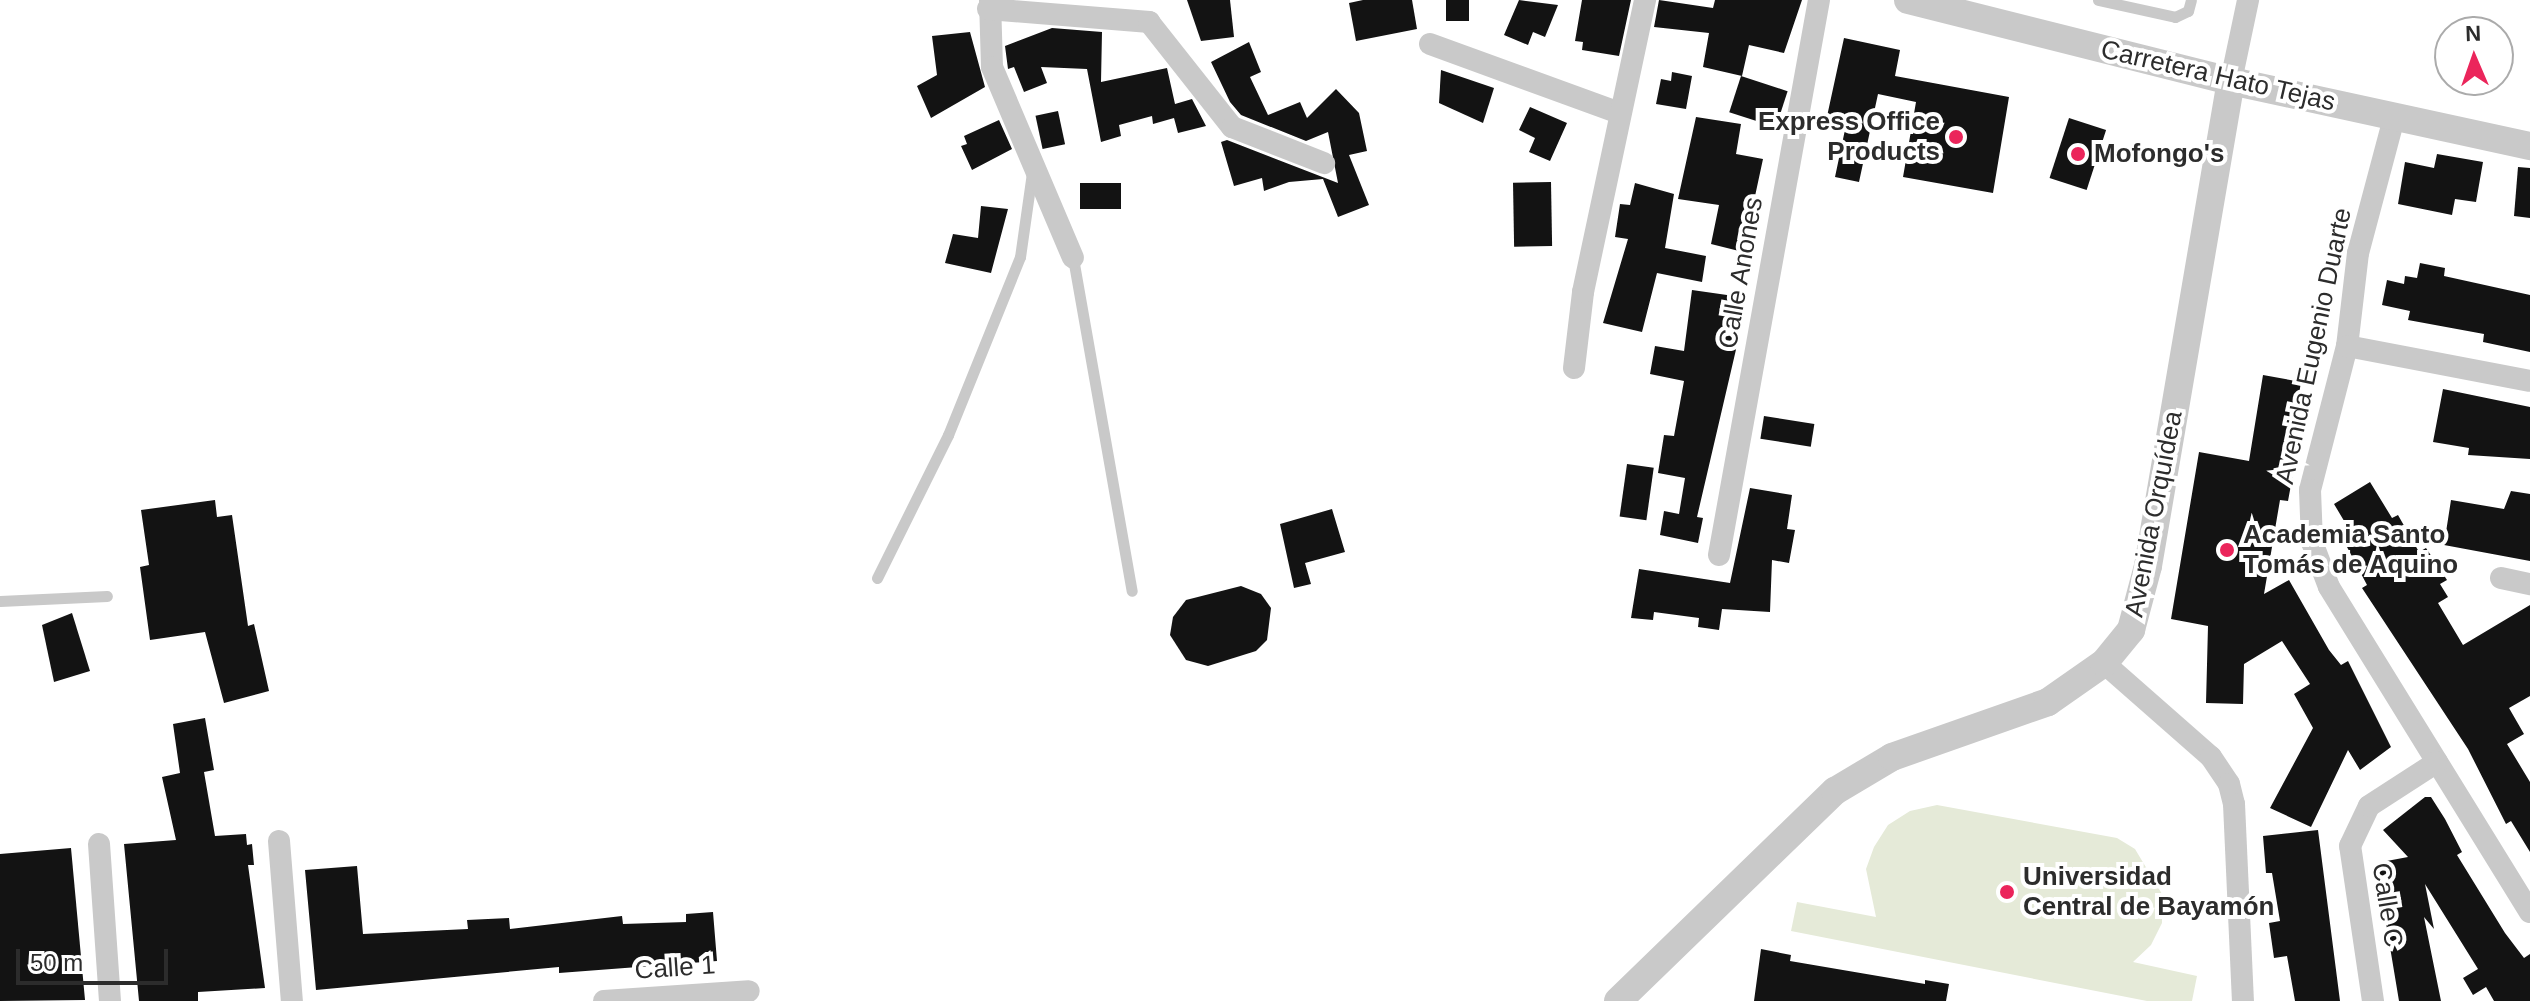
<!DOCTYPE html>
<meta charset="utf-8">
<style>
body{margin:0}
#map{position:relative;width:2530px;height:1001px;overflow:hidden;background:#fff;font-family:Arial,sans-serif}
div>[style]{position:absolute}
[style*='--x']{left:calc(var(--x)*1px);top:calc(var(--y)*1px);width:calc(var(--w)*1px);rotate:calc(var(--a)*1deg)}
.green>*{inset:0;background:#e5ead8}
.building>*{inset:0;background:#131313;transform-origin:0 0}
.service>*{height:11px;margin:-5.5px;padding:0 5.5px;transform-origin:5.5px;border-radius:5.5px;background:#c9c9c9}
.minor>*{height:22px;margin:-11px;padding:0 11px;transform-origin:11px;border-radius:11px;background:#c9c9c9}
.tertiary>*{height:28px;margin:-14px;padding:0 14px;transform-origin:14px;border-radius:14px;background:#c9c9c9}
.dots>*{width:22px;height:22px;translate:-50% -50%;box-sizing:border-box;border:4px solid #fff;border-radius:50%}
span{translate:-50% -50%;white-space:nowrap;text-align:center;line-height:1.15;-webkit-text-stroke:8px #fff;paint-order:stroke}
.street-label{font-size:26px;color:#2c2c2c}
.poi-label{font-size:26px;color:#2c2c2c;font-weight:700}
.right{translate:-100% -50%;text-align:right}
.left{translate:0 -50%;text-align:left}
.north{position:absolute;left:2434px;top:16px;width:80px;height:80px;box-sizing:border-box;background:#fff;border:2px solid #ababab;border-radius:50%;rotate:358deg;font-size:22px;font-weight:700;line-height:32px;text-align:center;color:#2c2c2c}
.north::after{content:'';display:block;margin:auto;width:28px;height:36px;background:#eb255b;clip-path:polygon(50% 0,100% 100%,50% 72%,0 100%)}
.scale{position:absolute;left:16px;top:949px;width:152px;height:36px;box-sizing:border-box;border:4px solid #2c2c2c;border-top:0;padding-left:10px;font-size:24px;line-height:28px;white-space:nowrap;color:#2c2c2c;-webkit-text-stroke:6px #fff;paint-order:stroke}
</style>
<div id="map">
<div class="green">
<div style="clip-path:polygon(1937px 805px,2117px 838px,2135px 849px,2162px 894px,2162px 923px,2151px 945px,2133px 962px,2197px 976px,2192px 1001px,2147px 1001px,1791px 931px,1797px 902px,1876px 917px,1866px 869px,1874px 847px,1888px 825px,1910px 811px)"></div>
</div>
<div class="building">
<div style="clip-path:polygon(1187px 0,1230px 0,1234px 37px,1201px 41px)"></div>
<div style="clip-path:polygon(1363px 0,1412px 0,1417px 29px,1356px 41px,1349px 3px)"></div>
<div style="left:1446px;top:0;width:23px;height:21px"></div>
<div style="clip-path:polygon(1519px 0,1558px 5px,1545px 37px,1533px 32px,1528px 45px,1504px 35px)"></div>
<div style="clip-path:polygon(1582px 0,1631px 0,1619px 56px,1582px 50px,1583px 42px,1575px 41px)"></div>
<div style="clip-path:polygon(1659px 0,1713px 8px,1715px 0,1802px 0,1784px 53px,1749px 45px,1742px 76px,1703px 67px,1709px 33px,1654px 27px)"></div>
<div style="clip-path:polygon(1052px 28px,1102px 32px,1101px 82px,1167px 68px,1175px 104px,1192px 99px,1206px 126px,1178px 133px,1174px 118px,1153px 124px,1152px 116px,1119px 125px,1121px 136px,1101px 142px,1087px 69px,1041px 67px,1047px 83px,1024px 92px,1014px 67px,1008px 69px,1005px 46px)"></div>
<div style="clip-path:polygon(970px 32px,985px 87px,931px 118px,917px 86px,937px 75px,932px 36px)"></div>
<div style="clip-path:polygon(1844px 38px,1900px 50px,1895px 76px,2009px 97px,1993px 193px,1903px 177px,1916px 102px,1878px 94px,1859px 182px,1835px 177px,1846px 125px,1826px 121px)"></div>
<div style="clip-path:polygon(1249px 42px,1261px 72px,1250px 77px,1268px 115px,1300px 102px,1307px 118px,1336px 89px,1359px 113px,1367px 151px,1349px 155px,1369px 205px,1338px 217px,1323px 179px,1289px 182px,1264px 191px,1262px 178px,1234px 186px,1221px 142px,1227px 140px,1338px 183px,1328px 132px,1306px 141px,1241px 115px,1230px 102px,1211px 62px)"></div>
<div style="clip-path:polygon(1441px 70px,1494px 88px,1483px 123px,1439px 103px)"></div>
<div style="clip-path:polygon(1672px 72px,1692px 76px,1686px 109px,1656px 104px,1661px 79px,1671px 81px)"></div>
<div style="left:1741px;top:76px;width:49px;height:38px;rotate:18deg"></div>
<div style="clip-path:polygon(1530px 107px,1567px 123px,1550px 161px,1529px 152px,1535px 138px,1519px 130px)"></div>
<div style="left:1058px;top:111px;width:34px;height:23px;rotate:78deg"></div>
<div style="clip-path:polygon(1696px 117px,1741px 124px,1736px 154px,1763px 159px,1743px 252px,1711px 244px,1719px 205px,1678px 199px)"></div>
<div style="left:2069px;top:118px;width:39px;height:63px;rotate:18deg"></div>
<div style="clip-path:polygon(999px 120px,1012px 149px,972px 170px,961px 146px,967px 144px,964px 136px)"></div>
<div style="clip-path:polygon(2437px 154px,2483px 162px,2476px 202px,2455px 199px,2452px 215px,2398px 204px,2405px 162px,2434px 168px)"></div>
<div style="clip-path:polygon(2518px 167px,2530px 168px,2530px 218px,2514px 216px)"></div>
<div style="left:1551px;top:182px;width:64px;height:38px;rotate:89deg"></div>
<div style="left:1121px;top:183px;width:26px;height:41px;rotate:90deg"></div>
<div style="clip-path:polygon(1635px 183px,1674px 194px,1665px 248px,1706px 256px,1702px 282px,1657px 273px,1642px 332px,1603px 323px,1628px 239px,1615px 237px,1620px 204px,1630px 205px)"></div>
<div style="clip-path:polygon(981px 206px,1008px 209px,991px 273px,945px 263px,953px 234px,978px 238px)"></div>
<div style="clip-path:polygon(2420px 263px,2445px 268px,2444px 276px,2530px 295px,2530px 352px,2483px 342px,2484px 334px,2408px 320px,2410px 311px,2382px 305px,2387px 280px,2404px 284px,2405px 276px,2417px 278px)"></div>
<div style="clip-path:polygon(1692px 290px,1748px 298px,1697px 517px,1703px 518px,1698px 543px,1660px 535px,1664px 511px,1679px 514px,1685px 478px,1658px 473px,1664px 435px,1674px 436px,1684px 381px,1650px 374px,1655px 346px,1684px 351px)"></div>
<div style="clip-path:polygon(2263px 375px,2301px 382px,2288px 461px,2295px 463px,2288px 501px,2280px 500px,2264px 594px,2289px 580px,2329px 650px,2341px 665px,2348px 661px,2391px 747px,2360px 770px,2348px 750px,2311px 827px,2270px 808px,2313px 728px,2294px 694px,2310px 684px,2282px 641px,2244px 664px,2243px 704px,2206px 703px,2208px 626px,2171px 619px,2199px 452px,2249px 461px)"></div>
<div style="clip-path:polygon(2443px 389px,2530px 407px,2530px 459px,2468px 455px,2469px 448px,2433px 442px)"></div>
<div style="left:1764px;top:416px;width:51px;height:23px;rotate:9deg"></div>
<div style="left:1627px;top:464px;width:27px;height:53px;rotate:8deg"></div>
<div style="clip-path:polygon(2370px 482px,2392px 518px,2398px 515px,2419px 552px,2426px 548px,2447px 580px,2440px 584px,2448px 597px,2438px 603px,2463px 645px,2530px 605px,2530px 696px,2509px 708px,2524px 734px,2507px 744px,2530px 782px,2530px 852px,2511px 821px,2506px 824px,2468px 749px,2362px 588px,2367px 585px,2347px 547px,2356px 541px,2334px 504px)"></div>
<div style="clip-path:polygon(1750px 488px,1792px 495px,1787px 529px,1795px 530px,1789px 563px,1772px 560px,1770px 612px,1722px 609px,1719px 630px,1698px 627px,1699px 618px,1654px 612px,1653px 620px,1631px 618px,1639px 569px,1730px 583px)"></div>
<div style="clip-path:polygon(2511px 491px,2530px 494px,2530px 561px,2444px 545px,2451px 500px,2504px 509px)"></div>
<div style="clip-path:polygon(215px 500px,217px 517px,232px 515px,248px 626px,254px 624px,269px 691px,224px 703px,205px 632px,150px 640px,140px 567px,149px 565px,141px 510px)"></div>
<div style="clip-path:polygon(1332px 509px,1345px 552px,1305px 563px,1311px 584px,1294px 588px,1280px 524px)"></div>
<div style="clip-path:polygon(1241px 586px,1261px 594px,1271px 608px,1267px 640px,1256px 651px,1208px 666px,1186px 660px,1170px 635px,1173px 617px,1186px 600px)"></div>
<div style="clip-path:polygon(72px 613px,90px 671px,54px 682px,42px 625px)"></div>
<div style="clip-path:polygon(205px 718px,214px 770px,204px 772px,215px 836px,246px 834px,247px 845px,252px 844px,254px 865px,248px 865px,265px 988px,198px 992px,198px 1001px,139px 1001px,124px 844px,176px 840px,162px 777px,180px 773px,173px 724px)"></div>
<div style="clip-path:polygon(2425px 797px,2431px 797px,2445px 819px,2462px 852px,2457px 855px,2505px 933px,2524px 958px,2530px 954px,2530px 1001px,2494px 1001px,2486px 987px,2473px 995px,2463px 978px,2478px 969px,2425px 884px,2434px 929px,2424px 917px,2441px 1001px,2399px 1001px,2376px 863px,2408px 857px,2383px 830px)"></div>
<div style="clip-path:polygon(2318px 830px,2340px 1001px,2295px 1001px,2287px 956px,2274px 958px,2269px 923px,2280px 921px,2272px 873px,2266px 873px,2263px 836px)"></div>
<div style="clip-path:polygon(71px 848px,85px 1000px,0 1001px,0 854px)"></div>
<div style="clip-path:polygon(357px 866px,363px 934px,468px 929px,467px 920px,509px 918px,510px 929px,622px 916px,623px 924px,686px 922px,686px 914px,713px 912px,717px 961px,559px 973px,559px 967px,316px 990px,305px 870px)"></div>
<div style="clip-path:polygon(1761px 949px,1791px 955px,1790px 961px,1925px 984px,1925px 980px,1949px 984px,1946px 1001px,1754px 1001px)"></div>
</div>
<div class="service">
<div style="--x:2098;--y:0;--w:79;--a:12.4"></div>
<div style="--x:2175;--y:17;--w:14;--a:-25"></div>
<div style="--x:2188;--y:11;--w:11;--a:-75"></div>
<div style="--x:1073;--y:258;--w:338;--a:80"></div>
<div style="--x:877;--y:578;--w:160;--a:-63.6"></div>
<div style="--x:948;--y:435;--w:192;--a:-68"></div>
<div style="--x:1020;--y:257;--w:85;--a:-81.9"></div>
<div style="--x:0;--y:601;--w:107;--a:-2.7"></div>
</div>
<div class="minor">
<div style="--x:990;--y:0;--w:67;--a:88.3"></div>
<div style="--x:992;--y:67;--w:207;--a:67"></div>
<div style="--x:988;--y:9;--w:162;--a:4.6"></div>
<div style="--x:1149;--y:22;--w:134;--a:51.7"></div>
<div style="--x:1232;--y:127;--w:99;--a:21.4"></div>
<div style="--x:1430;--y:44;--w:202;--a:20"></div>
<div style="--x:2231;--y:81;--w:83;--a:-78.1"></div>
<div style="--x:2394;--y:118;--w:140;--a:104.9"></div>
<div style="--x:2358;--y:253;--w:94;--a:96.7"></div>
<div style="--x:2347;--y:346;--w:149;--a:104.4"></div>
<div style="--x:2310;--y:490;--w:52;--a:87.8"></div>
<div style="--x:2312;--y:542;--w:48;--a:69.3"></div>
<div style="--x:2329;--y:587;--w:382;--a:58.3"></div>
<div style="--x:2347;--y:346;--w:186;--a:10.8"></div>
<div style="--x:1574;--y:368;--w:77;--a:-83.2"></div>
<div style="--x:1583;--y:292;--w:299;--a:-78"></div>
<div style="--x:1719;--y:555;--w:564;--a:-79.79"></div>
<div style="--x:2501;--y:578;--w:30;--a:12"></div>
<div style="--x:2104;--y:663;--w:142;--a:41.3"></div>
<div style="--x:2211;--y:757;--w:32;--a:56"></div>
<div style="--x:2229;--y:784;--w:21;--a:76"></div>
<div style="--x:2234;--y:804;--w:197;--a:87.4"></div>
<div style="--x:279;--y:841;--w:161;--a:85.4"></div>
<div style="--x:99;--y:844;--w:157;--a:86"></div>
<div style="--x:604;--y:1001;--w:145;--a:-3.9"></div>
<div style="--x:2373;--y:1001;--w:157;--a:-98.4"></div>
<div style="--x:2350;--y:846;--w:44;--a:-64.6"></div>
<div style="--x:2369;--y:806;--w:81;--a:-32.9"></div>
</div>
<div class="tertiary">
<div style="--x:1908;--y:0;--w:333;--a:14.1"></div>
<div style="--x:2231;--y:81;--w:306;--a:12.3"></div>
<div style="--x:1618;--y:1001;--w:302;--a:-44.1"></div>
<div style="--x:1835;--y:791;--w:66;--a:-30.8"></div>
<div style="--x:1892;--y:757;--w:165;--a:-19.4"></div>
<div style="--x:2048;--y:702;--w:68;--a:-34.9"></div>
<div style="--x:2104;--y:663;--w:43;--a:-50.7"></div>
<div style="--x:2131;--y:630;--w:66;--a:-75.1"></div>
<div style="--x:2148;--y:566;--w:492;--a:-80.3"></div>
</div>
<div class="dots">
<div style="left:1956px;top:137px;background:#eb255b"></div>
<div style="left:2078px;top:154px;background:#eb255b"></div>
<div style="left:2227px;top:550px;background:#eb255b"></div>
<div style="left:2007px;top:892px;background:#eb255b"></div>
</div>
<div class="street-label">
<span style="left:2218px;top:76px;rotate:13deg">Carretera Hato Tejas</span>
<span style="left:1741px;top:273px;rotate:-80deg">Calle Anones</span>
<span style="left:2314px;top:346px;rotate:-78deg">Avenida Eugenio Duarte</span>
<span style="left:2154px;top:514px;rotate:-79deg">Avenida Orquídea</span>
<span style="left:2387px;top:905px;rotate:81deg">Calle C</span>
<span style="left:675px;top:968px;rotate:-4deg">Calle 1</span>
</div>
<div class="poi-label">
<span class="right" style="left:1940px;top:137px">Express Office<br>Products</span>
<span class="left" style="left:2094px;top:154px">Mofongo's</span>
<span class="left" style="left:2243px;top:550px">Academia Santo<br>Tomás de Aquino</span>
<span class="left" style="left:2023px;top:892px">Universidad<br>Central de Bayamón</span>
</div>
<div class="north">N</div>
<div class="scale">50 m</div>
</div>
